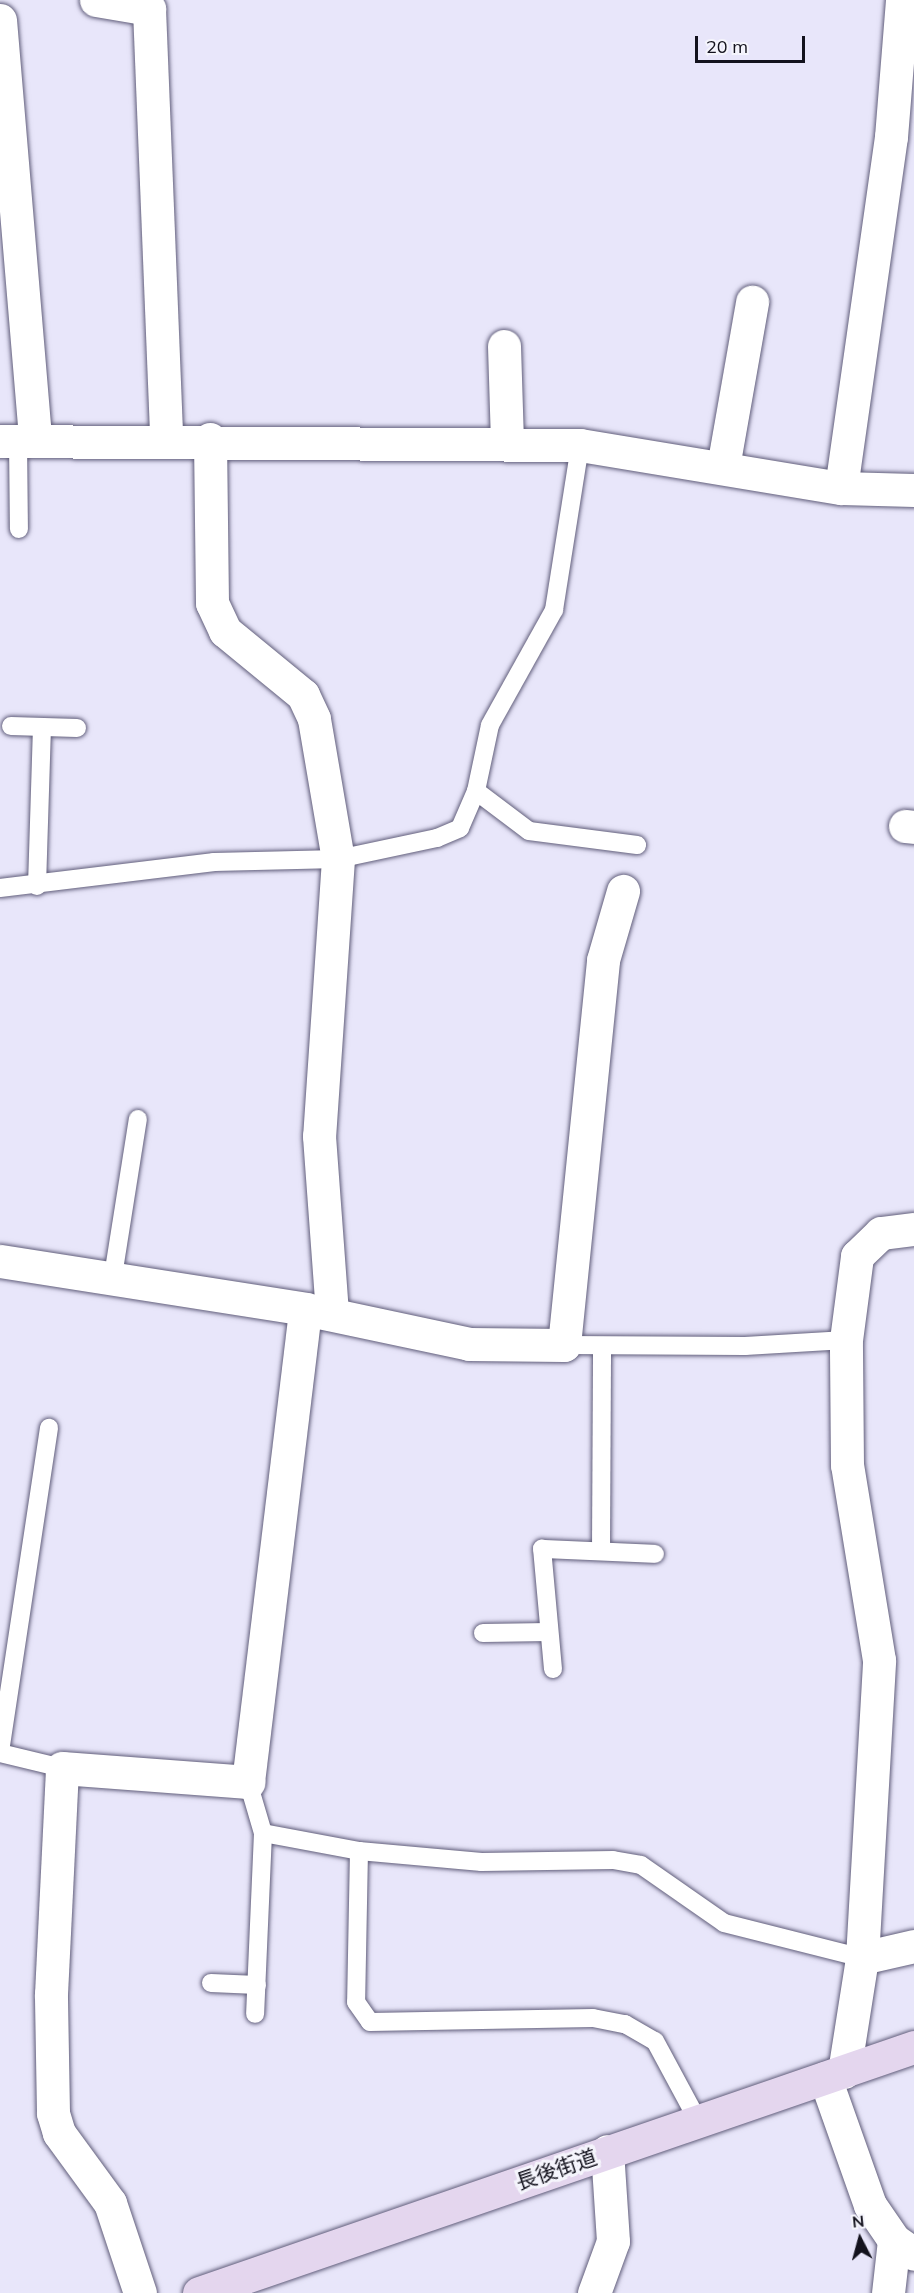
<!DOCTYPE html>
<meta charset="utf-8">
<style>
body{margin:0}
#map{position:relative;width:914px;height:2293px;overflow:hidden;background:#e8e6fa;font-family:Mulish,"Noto Sans JP",sans-serif}
div>[style]{position:absolute}
[style*='--x']{left:calc(var(--x)*1px);top:calc(var(--y)*1px);width:calc(var(--w)*1px);rotate:calc(var(--a)*1deg)}
.roads{filter:drop-shadow(0 0 2px #615e7b) drop-shadow(0 0 2px #615e7b)}
.lane>*{height:18px;margin:-9px;padding:0 9px;transform-origin:9px;border-radius:9px;background:#fff}
.street>*{height:33px;margin:-16.5px;padding:0 16.5px;transform-origin:16.5px;border-radius:16.5px;background:#fff}
.secondary>*{height:33px;margin:-16.5px;padding:0 16.5px;transform-origin:16.5px;border-radius:16.5px;background:#e4d6ee}
span{translate:-50% -50%;white-space:nowrap;text-align:center;line-height:1.15;-webkit-text-stroke:6px #f5f5fc;paint-order:stroke}
.street-label{font-size:21px;color:#13121d}
.north{position:absolute;left:830px;top:2209px;width:60px;height:60px;-webkit-text-stroke:4px #f5f5fc;paint-order:stroke;rotate:354deg;font-size:16px;font-weight:700;line-height:24px;text-align:center;color:#13121d}
.north::after{content:'';display:block;margin:auto;width:21px;height:27px;background:#13121d;clip-path:polygon(50% 0,100% 100%,50% 72%,0 100%)}
.scale{position:absolute;left:695px;top:36px;width:110px;height:27px;box-sizing:border-box;border:3px solid #13121d;border-top:0;padding-left:8px;font-size:18px;line-height:21px;white-space:nowrap;color:#13121d;-webkit-text-stroke:4px #f5f5fc;paint-order:stroke}
</style>
<div id="map">
<div class="roads">
<div class="lane">
<div style="--x:18;--y:440;--w:89;--a:89.4"></div>
<div style="--x:11;--y:726;--w:66;--a:1.7"></div>
<div style="--x:476;--y:791;--w:66;--a:37"></div>
<div style="--x:529;--y:831;--w:109;--a:7.4"></div>
<div style="--x:37;--y:886;--w:159;--a:-88.2"></div>
<div style="--x:0;--y:888;--w:216;--a:-6.9"></div>
<div style="--x:214;--y:862;--w:124;--a:-1.4"></div>
<div style="--x:338;--y:859;--w:101;--a:-12"></div>
<div style="--x:437;--y:838;--w:25;--a:-23"></div>
<div style="--x:460;--y:828;--w:40;--a:-66.6"></div>
<div style="--x:476;--y:791;--w:67;--a:-78"></div>
<div style="--x:490;--y:725;--w:132;--a:-60.9"></div>
<div style="--x:554;--y:610;--w:167;--a:-81"></div>
<div style="--x:113;--y:1276;--w:159;--a:-81"></div>
<div style="--x:564;--y:1345;--w:181;--a:0.3"></div>
<div style="--x:745;--y:1346;--w:101;--a:-3.4"></div>
<div style="--x:601;--y:1550;--w:204;--a:-89.7"></div>
<div style="--x:483;--y:1633;--w:66;--a:-0.9"></div>
<div style="--x:553;--y:1669;--w:121;--a:-95.2"></div>
<div style="--x:542;--y:1549;--w:113;--a:2.5"></div>
<div style="--x:0;--y:1752;--w:328;--a:-81.4"></div>
<div style="--x:0;--y:1753;--w:64;--a:13.6"></div>
<div style="--x:248;--y:1782;--w:53;--a:73.6"></div>
<div style="--x:263;--y:1833;--w:181;--a:92.5"></div>
<div style="--x:263;--y:1833;--w:98;--a:10.6"></div>
<div style="--x:359;--y:1851;--w:123;--a:5.1"></div>
<div style="--x:482;--y:1862;--w:131;--a:-0.9"></div>
<div style="--x:613;--y:1860;--w:28;--a:10"></div>
<div style="--x:641;--y:1865;--w:101;--a:34.9"></div>
<div style="--x:724;--y:1923;--w:142;--a:14.2"></div>
<div style="--x:359;--y:1851;--w:151;--a:91.1"></div>
<div style="--x:356;--y:2002;--w:24;--a:55"></div>
<div style="--x:370;--y:2022;--w:223;--a:-1"></div>
<div style="--x:593;--y:2018;--w:33;--a:11"></div>
<div style="--x:625;--y:2024;--w:34;--a:30"></div>
<div style="--x:655;--y:2041;--w:91;--a:61.7"></div>
<div style="--x:211;--y:1983;--w:46;--a:2.5"></div>
</div>
<div class="street">
<div style="--x:96;--y:0;--w:54;--a:9.6"></div>
<div style="--x:149;--y:9;--w:430;--a:87.7"></div>
<div style="--x:0;--y:20;--w:421;--a:85.2"></div>
<div style="--x:504;--y:346;--w:97;--a:88.2"></div>
<div style="--x:210;--y:439;--w:164;--a:89.3"></div>
<div style="--x:212;--y:603;--w:31;--a:65"></div>
<div style="--x:225;--y:631;--w:101;--a:39.4"></div>
<div style="--x:303;--y:695;--w:26;--a:65"></div>
<div style="--x:314;--y:719;--w:142;--a:80.3"></div>
<div style="--x:338;--y:859;--w:278;--a:93.9"></div>
<div style="--x:319;--y:1136;--w:178;--a:85.8"></div>
<div style="--x:0;--y:441;--w:580;--a:0.4"></div>
<div style="--x:580;--y:445;--w:265;--a:9.4"></div>
<div style="--x:841;--y:488;--w:73;--a:1.6"></div>
<div style="--x:723;--y:467;--w:168;--a:-80"></div>
<div style="--x:841;--y:488;--w:355;--a:-81.9"></div>
<div style="--x:891;--y:137;--w:137;--a:-85.4"></div>
<div style="--x:905;--y:826;--w:9;--a:6"></div>
<div style="--x:0;--y:1261;--w:309;--a:8.9"></div>
<div style="--x:862;--y:1958;--w:53;--a:-13"></div>
<div style="--x:844;--y:2072;--w:115;--a:-81"></div>
<div style="--x:862;--y:1958;--w:298;--a:-86.7"></div>
<div style="--x:879;--y:1660;--w:198;--a:-99.3"></div>
<div style="--x:847;--y:1465;--w:125;--a:-90.5"></div>
<div style="--x:846;--y:1340;--w:85;--a:-82.5"></div>
<div style="--x:857;--y:1256;--w:33;--a:-44"></div>
<div style="--x:881;--y:1233;--w:33;--a:-7"></div>
<div style="--x:825;--y:2078;--w:135;--a:70.5"></div>
<div style="--x:870;--y:2205;--w:42;--a:55.6"></div>
<div style="--x:894;--y:2240;--w:24;--a:35"></div>
<div style="--x:140;--y:2293;--w:95;--a:-108.4"></div>
<div style="--x:110;--y:2203;--w:87;--a:-126.1"></div>
<div style="--x:59;--y:2133;--w:21;--a:-107"></div>
<div style="--x:53;--y:2113;--w:119;--a:-91"></div>
<div style="--x:51;--y:1994;--w:226;--a:-87.2"></div>
<div style="--x:62;--y:1768;--w:187;--a:4.3"></div>
<div style="--x:248;--y:1782;--w:476;--a:-83.1"></div>
<div style="--x:305;--y:1309;--w:168;--a:12"></div>
<div style="--x:469;--y:1344;--w:95;--a:0.6"></div>
<div style="--x:564;--y:1345;--w:387;--a:-84.2"></div>
<div style="--x:603;--y:960;--w:72;--a:-73.8"></div>
<div style="--x:594;--y:2293;--w:55;--a:-69.9"></div>
<div style="--x:613;--y:2241;--w:90;--a:-93.8"></div>
<div style="--x:888;--y:2293;--w:53;--a:-83.5"></div>
</div>
<div class="secondary">
<div style="--x:199;--y:2293;--w:756;--a:-18.99"></div>
</div>
</div>
<div class="street-label">
<span style="left:556px;top:2169px;rotate:-19deg">長後街道</span>
</div>
<div class="north">N</div>
<div class="scale">20 m</div>
</div>
